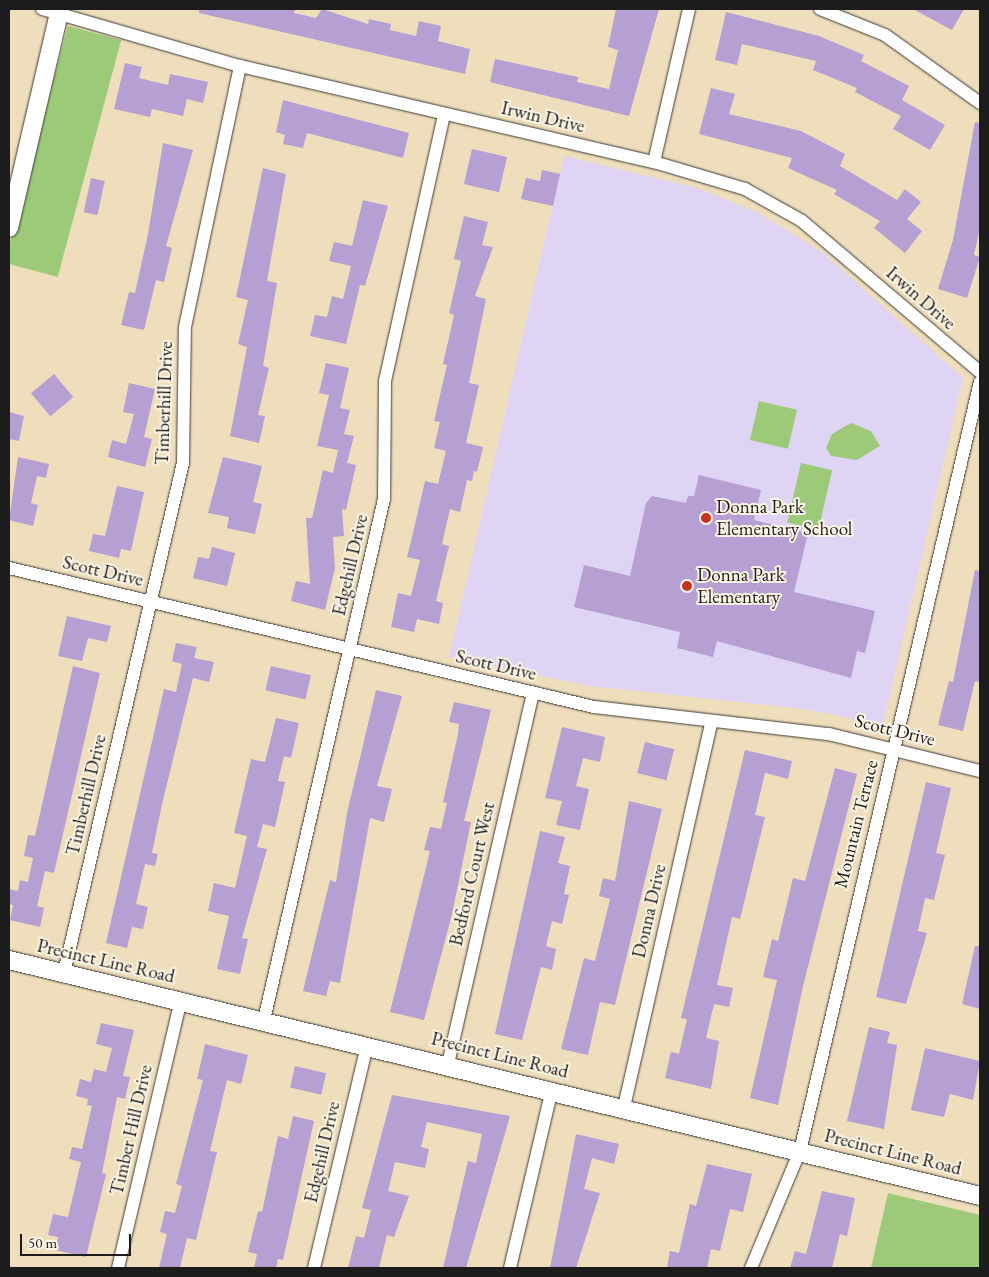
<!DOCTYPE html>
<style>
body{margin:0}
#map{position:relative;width:989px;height:1277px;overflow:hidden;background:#efdebc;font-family:"EB Garamond",serif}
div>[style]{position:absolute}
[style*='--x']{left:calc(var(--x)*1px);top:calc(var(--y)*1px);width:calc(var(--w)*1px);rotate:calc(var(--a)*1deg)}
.built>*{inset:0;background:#e0d4f4}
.green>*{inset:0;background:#9dca78;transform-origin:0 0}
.building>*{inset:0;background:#b69fd2;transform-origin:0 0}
.roads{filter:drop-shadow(0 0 1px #3c3934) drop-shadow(0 0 1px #3c3934)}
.street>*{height:12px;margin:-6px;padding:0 6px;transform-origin:6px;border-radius:6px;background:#fff}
.secondary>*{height:18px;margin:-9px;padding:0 9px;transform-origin:9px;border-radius:9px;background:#fff}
.dots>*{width:14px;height:14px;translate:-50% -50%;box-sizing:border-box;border:2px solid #fcf5e5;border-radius:50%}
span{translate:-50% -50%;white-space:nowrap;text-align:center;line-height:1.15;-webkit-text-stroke:4px #fcf5e5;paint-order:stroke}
.street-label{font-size:19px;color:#1c1c1c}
.poi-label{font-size:19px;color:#1c1c1c}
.left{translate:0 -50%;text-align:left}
.frame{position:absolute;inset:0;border:10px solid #1c1c1c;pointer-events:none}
.scale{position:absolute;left:20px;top:1234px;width:111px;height:22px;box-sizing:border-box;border:2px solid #1c1c1c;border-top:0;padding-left:6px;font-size:15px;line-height:18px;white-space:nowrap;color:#1c1c1c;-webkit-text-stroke:4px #fcf5e5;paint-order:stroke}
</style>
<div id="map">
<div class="built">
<div style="clip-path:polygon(564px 156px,697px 188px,759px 213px,823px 253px,963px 378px,883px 725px,804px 709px,589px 686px,449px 657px)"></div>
</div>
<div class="green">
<div style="left:68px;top:26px;width:55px;height:245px;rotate:15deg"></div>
<div style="left:759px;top:401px;width:39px;height:40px;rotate:13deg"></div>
<div style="clip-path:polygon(851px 423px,871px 431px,880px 446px,857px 460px,831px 456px,826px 448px,832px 434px)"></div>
<div style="left:801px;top:463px;width:32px;height:61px;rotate:13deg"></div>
<div style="clip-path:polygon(888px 1193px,980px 1215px,980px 1268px,871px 1268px)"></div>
</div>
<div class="building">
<div style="clip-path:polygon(199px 9px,295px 9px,294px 13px,316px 18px,322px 9px,368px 24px,369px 19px,391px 24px,390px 30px,416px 36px,419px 21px,441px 26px,438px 41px,470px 49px,465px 74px,199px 13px)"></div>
<div style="clip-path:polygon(616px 9px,659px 9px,629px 116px,490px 82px,495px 59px,578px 77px,577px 82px,609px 89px,618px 50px,608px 47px)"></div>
<div style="clip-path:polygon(913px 9px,964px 9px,952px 30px)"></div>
<div style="clip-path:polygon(726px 12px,819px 36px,864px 55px,861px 61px,909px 86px,902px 100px,945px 125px,930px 150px,893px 129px,901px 116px,855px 92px,857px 88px,813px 70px,816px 61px,742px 44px,737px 65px,715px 60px)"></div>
<div style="clip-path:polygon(125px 63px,142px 67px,139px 78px,168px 85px,170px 74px,208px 82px,203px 103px,187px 99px,183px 116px,152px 109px,150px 117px,114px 109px)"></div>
<div style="clip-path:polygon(711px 88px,735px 94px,729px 114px,801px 131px,845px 154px,840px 166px,897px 200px,905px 189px,921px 202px,907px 219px,922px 231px,905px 253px,874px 228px,880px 221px,834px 194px,837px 190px,788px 168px,792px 158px,699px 134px)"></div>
<div style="clip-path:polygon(283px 100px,409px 133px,403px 158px,307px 133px,303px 148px,283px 144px,285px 135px,276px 132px)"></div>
<div style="clip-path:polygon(975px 122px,980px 123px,980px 228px,974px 255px,980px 257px,967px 298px,938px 289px,953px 240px)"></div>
<div style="clip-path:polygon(163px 143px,193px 150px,166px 246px,172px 248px,164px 282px,156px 280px,144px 330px,121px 325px,129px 292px,135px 293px,148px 234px)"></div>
<div style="left:472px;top:149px;width:36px;height:36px;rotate:13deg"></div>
<div style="clip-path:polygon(263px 168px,286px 174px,267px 281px,277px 283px,263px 366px,269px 368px,258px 415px,265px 416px,259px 443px,230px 436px,247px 347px,238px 344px,248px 300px,236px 297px)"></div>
<div style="clip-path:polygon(542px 170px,560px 174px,553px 206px,521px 199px,526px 178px,540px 181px)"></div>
<div style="left:91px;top:178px;width:14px;height:35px;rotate:12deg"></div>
<div style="clip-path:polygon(363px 200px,388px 206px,365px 286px,360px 285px,346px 344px,310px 336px,315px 315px,327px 317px,332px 296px,343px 299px,351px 266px,329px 261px,334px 242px,352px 246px)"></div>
<div style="clip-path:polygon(464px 216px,488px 222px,482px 245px,493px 247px,475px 296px,486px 299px,469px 383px,479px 385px,466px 443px,483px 447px,477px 472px,474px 471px,472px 481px,467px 480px,460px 512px,450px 509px,442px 544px,449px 546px,436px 601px,443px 603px,439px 624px,417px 619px,414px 632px,391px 627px,398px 593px,411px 596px,420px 560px,407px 557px,412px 537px,425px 481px,438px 484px,446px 451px,434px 448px,440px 422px,434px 421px,447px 365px,443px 364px,454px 315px,449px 313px,461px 261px,454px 259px)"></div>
<div style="clip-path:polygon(326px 363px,349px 368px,340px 408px,350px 410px,344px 434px,354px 436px,347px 463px,356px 465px,346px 510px,342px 509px,344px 536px,333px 537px,335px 568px,325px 610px,291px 601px,296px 581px,310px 584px,306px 518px,312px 518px,323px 470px,333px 473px,338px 450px,317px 446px,329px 395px,319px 393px)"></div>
<div style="left:54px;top:374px;width:30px;height:30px;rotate:50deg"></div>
<div style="clip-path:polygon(129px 383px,155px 389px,144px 437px,152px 439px,145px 467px,108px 457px,112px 440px,126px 444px,134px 414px,123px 412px)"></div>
<div style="clip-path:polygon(9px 412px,24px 416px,19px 441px,9px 439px)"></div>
<div style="clip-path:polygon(18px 457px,49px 464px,46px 478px,37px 476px,31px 503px,38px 505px,33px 526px,9px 520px)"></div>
<div style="clip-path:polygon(223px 457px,262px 466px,253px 502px,262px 504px,255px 534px,227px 528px,229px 517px,208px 513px)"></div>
<div style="clip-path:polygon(699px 475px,761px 490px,754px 520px,808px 533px,794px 592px,875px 611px,865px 653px,857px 651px,851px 678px,717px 641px,713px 657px,677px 648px,680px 632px,574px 607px,584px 565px,630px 576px,646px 503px,652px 496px,686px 503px,688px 496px,694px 496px)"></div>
<div style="clip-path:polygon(117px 486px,144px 492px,131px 551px,121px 549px,119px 558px,89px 551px,93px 534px,105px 536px)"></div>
<div style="clip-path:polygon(212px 547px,235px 553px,227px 586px,193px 578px,198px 557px,209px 559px)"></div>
<div style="clip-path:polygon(975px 570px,980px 571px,980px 682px,975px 681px,963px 731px,938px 725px,949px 681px,953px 682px)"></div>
<div style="clip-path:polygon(67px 616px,111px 626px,107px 642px,88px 638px,82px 661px,58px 656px)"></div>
<div style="clip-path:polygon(176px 643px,197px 647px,194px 658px,214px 662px,209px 682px,193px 678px,162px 804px,152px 853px,158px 854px,155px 866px,145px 864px,136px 904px,148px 907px,143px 929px,132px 927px,127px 948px,106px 943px,164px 689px,176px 692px,182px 664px,172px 661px)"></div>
<div style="clip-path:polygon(73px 666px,100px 673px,54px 873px,45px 871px,37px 906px,44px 908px,40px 927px,10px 920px,13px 905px,9px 904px,9px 889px,18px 891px,20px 880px,28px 882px,33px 858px,24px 856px,28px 835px,35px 836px)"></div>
<div style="left:271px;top:666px;width:41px;height:25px;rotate:13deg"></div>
<div style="clip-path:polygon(376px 690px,402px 696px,377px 786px,392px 789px,384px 822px,370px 818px,340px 983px,330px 981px,326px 996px,303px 991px,330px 880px,336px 882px,347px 813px)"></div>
<div style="clip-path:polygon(454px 702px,491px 710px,464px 821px,471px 822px,452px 914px,424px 1020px,390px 1012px,430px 851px,424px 850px,430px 827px,441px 829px,447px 803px,443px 802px,458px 734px,459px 724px,449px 722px)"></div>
<div style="clip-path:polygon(276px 718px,299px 723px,291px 758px,284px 756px,278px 781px,285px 782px,275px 827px,263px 824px,257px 847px,267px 849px,242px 938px,248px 939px,240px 974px,217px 969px,229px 916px,208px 911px,214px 883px,235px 888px,247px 836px,234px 833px,251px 759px,265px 762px)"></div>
<div style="clip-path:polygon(562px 727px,605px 737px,600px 762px,583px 758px,576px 786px,589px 789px,580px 830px,556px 825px,562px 801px,545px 798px)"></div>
<div style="left:645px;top:742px;width:30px;height:32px;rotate:14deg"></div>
<div style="clip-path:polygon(745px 750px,792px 761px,788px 779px,765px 773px,755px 815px,765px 817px,740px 919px,732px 917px,717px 985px,733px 988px,729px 1007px,714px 1004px,706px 1038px,719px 1041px,711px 1089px,665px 1078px,671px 1052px,679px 1054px,687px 1019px,681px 1018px)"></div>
<div style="clip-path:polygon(835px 768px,857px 774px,803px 986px,778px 1105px,750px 1098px,777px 980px,763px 977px,772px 939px,778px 941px,793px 878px,805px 881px)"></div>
<div style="clip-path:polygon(926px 782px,951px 788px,936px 853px,945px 855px,934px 900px,925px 898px,918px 931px,927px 933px,906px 1004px,876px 997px)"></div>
<div style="clip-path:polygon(629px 801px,662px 809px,615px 1005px,600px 1002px,588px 1055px,561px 1049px,584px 958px,595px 961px,610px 899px,599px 896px,603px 878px,615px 881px)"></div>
<div style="clip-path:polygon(540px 831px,565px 837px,558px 863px,570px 866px,564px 894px,569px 895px,562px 924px,552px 921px,546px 946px,556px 949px,552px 970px,541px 967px,522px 1040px,495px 1034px)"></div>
<div style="clip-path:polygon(975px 946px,980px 946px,980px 1009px,962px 1004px)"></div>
<div style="clip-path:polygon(101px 1023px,134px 1030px,123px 1076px,130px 1077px,125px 1099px,117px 1097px,102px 1173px,106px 1174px,86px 1257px,55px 1250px,58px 1237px,48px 1235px,53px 1214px,68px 1217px,81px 1162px,69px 1159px,72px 1147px,82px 1149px,92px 1106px,87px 1105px,88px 1099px,76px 1096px,80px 1079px,91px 1082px,94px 1069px,106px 1072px,112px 1048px,96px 1044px)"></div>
<div style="clip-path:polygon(869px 1027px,890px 1032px,887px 1043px,897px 1045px,884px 1129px,847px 1121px)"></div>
<div style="clip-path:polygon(205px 1044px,248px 1055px,241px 1084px,227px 1080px,210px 1151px,217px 1152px,196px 1240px,187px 1238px,180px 1268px,159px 1268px,167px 1234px,160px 1232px,165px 1211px,175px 1213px,182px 1186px,176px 1184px,203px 1080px,197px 1079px)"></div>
<div style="clip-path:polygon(925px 1048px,980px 1061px,973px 1100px,950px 1094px,944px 1117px,911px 1110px)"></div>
<div style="left:295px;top:1066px;width:32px;height:22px;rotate:13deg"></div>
<div style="clip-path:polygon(392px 1095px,510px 1116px,466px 1268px,443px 1268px,468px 1161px,476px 1163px,482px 1134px,427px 1122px,421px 1147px,429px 1149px,425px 1168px,395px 1162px,388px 1191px,409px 1196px,394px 1237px,387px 1235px,379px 1268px,348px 1268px,356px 1236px,364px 1238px,371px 1210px,362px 1208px)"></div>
<div style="clip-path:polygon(293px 1116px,314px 1121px,283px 1260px,278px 1259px,276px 1268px,254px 1268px,257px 1254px,248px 1252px,258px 1211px,262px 1212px,278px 1136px,288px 1139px)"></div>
<div style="clip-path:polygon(576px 1134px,619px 1144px,614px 1164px,592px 1158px,584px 1189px,600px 1193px,576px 1268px,550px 1268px)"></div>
<div style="clip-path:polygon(707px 1164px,752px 1174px,743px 1212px,730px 1209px,720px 1251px,711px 1249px,707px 1268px,667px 1268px,670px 1251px,679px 1253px,690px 1204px,696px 1206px)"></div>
<div style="clip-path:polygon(822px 1191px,855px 1198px,847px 1236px,840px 1234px,832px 1268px,790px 1268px,795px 1251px,806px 1254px)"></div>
</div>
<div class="roads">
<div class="street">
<div style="--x:42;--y:9;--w:206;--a:16.1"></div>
<div style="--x:240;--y:66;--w:425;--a:13.1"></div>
<div style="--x:654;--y:162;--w:95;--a:16.5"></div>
<div style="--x:745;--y:189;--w:65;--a:29.3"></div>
<div style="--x:802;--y:221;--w:233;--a:40.3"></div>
<div style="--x:820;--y:9;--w:70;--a:21.8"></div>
<div style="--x:885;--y:35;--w:117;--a:35.6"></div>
<div style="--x:654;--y:162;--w:157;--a:-77.1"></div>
<div style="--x:9;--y:568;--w:601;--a:13.37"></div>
<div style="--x:594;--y:707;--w:237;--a:6.6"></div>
<div style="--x:829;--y:734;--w:155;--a:13.8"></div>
<div style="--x:64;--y:973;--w:524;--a:-76.87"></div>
<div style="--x:183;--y:463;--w:136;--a:-89.2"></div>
<div style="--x:185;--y:327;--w:267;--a:-78.1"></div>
<div style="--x:264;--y:1020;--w:535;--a:-77.03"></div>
<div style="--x:384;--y:499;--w:118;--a:-89.5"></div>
<div style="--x:385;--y:381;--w:273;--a:-77.5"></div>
<div style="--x:448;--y:1064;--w:381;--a:-77.1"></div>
<div style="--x:624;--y:1107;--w:394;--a:-77.2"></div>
<div style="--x:118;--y:1268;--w:275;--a:-76.8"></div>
<div style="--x:314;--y:1268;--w:229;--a:-76.6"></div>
<div style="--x:510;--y:1268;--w:184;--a:-76.8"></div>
<div style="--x:751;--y:1268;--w:127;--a:-67.3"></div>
<div style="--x:800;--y:1151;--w:790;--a:-76.83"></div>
</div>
<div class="secondary">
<div style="--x:9;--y:228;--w:225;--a:-76.9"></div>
<div style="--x:9;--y:960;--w:999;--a:13.66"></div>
</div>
</div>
<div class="dots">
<div style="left:706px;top:518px;background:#c8321e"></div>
<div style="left:687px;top:586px;background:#c8321e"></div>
</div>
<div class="street-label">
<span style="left:543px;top:117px;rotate:13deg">Irwin Drive</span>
<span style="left:921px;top:298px;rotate:41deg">Irwin Drive</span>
<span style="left:164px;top:403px;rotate:-88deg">Timberhill Drive</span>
<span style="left:350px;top:565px;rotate:-77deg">Edgehill Drive</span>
<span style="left:103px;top:571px;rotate:13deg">Scott Drive</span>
<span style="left:496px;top:665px;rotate:13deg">Scott Drive</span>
<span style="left:895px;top:730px;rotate:14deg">Scott Drive</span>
<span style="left:86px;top:795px;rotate:-77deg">Timberhill Drive</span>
<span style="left:856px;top:824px;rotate:-76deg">Mountain Terrace</span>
<span style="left:472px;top:874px;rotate:-77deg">Bedford Court West</span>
<span style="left:649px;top:911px;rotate:-77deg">Donna Drive</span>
<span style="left:106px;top:961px;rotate:13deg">Precinct Line Road</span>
<span style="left:500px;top:1055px;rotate:14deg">Precinct Line Road</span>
<span style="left:131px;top:1130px;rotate:-77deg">Timber Hill Drive</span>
<span style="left:322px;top:1152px;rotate:-77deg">Edgehill Drive</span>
<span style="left:893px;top:1152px;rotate:14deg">Precinct Line Road</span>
</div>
<div class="poi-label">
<span class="left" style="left:716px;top:518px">Donna Park<br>Elementary School</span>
<span class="left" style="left:697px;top:586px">Donna Park<br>Elementary</span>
</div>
<div class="frame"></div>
<div class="scale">50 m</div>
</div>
